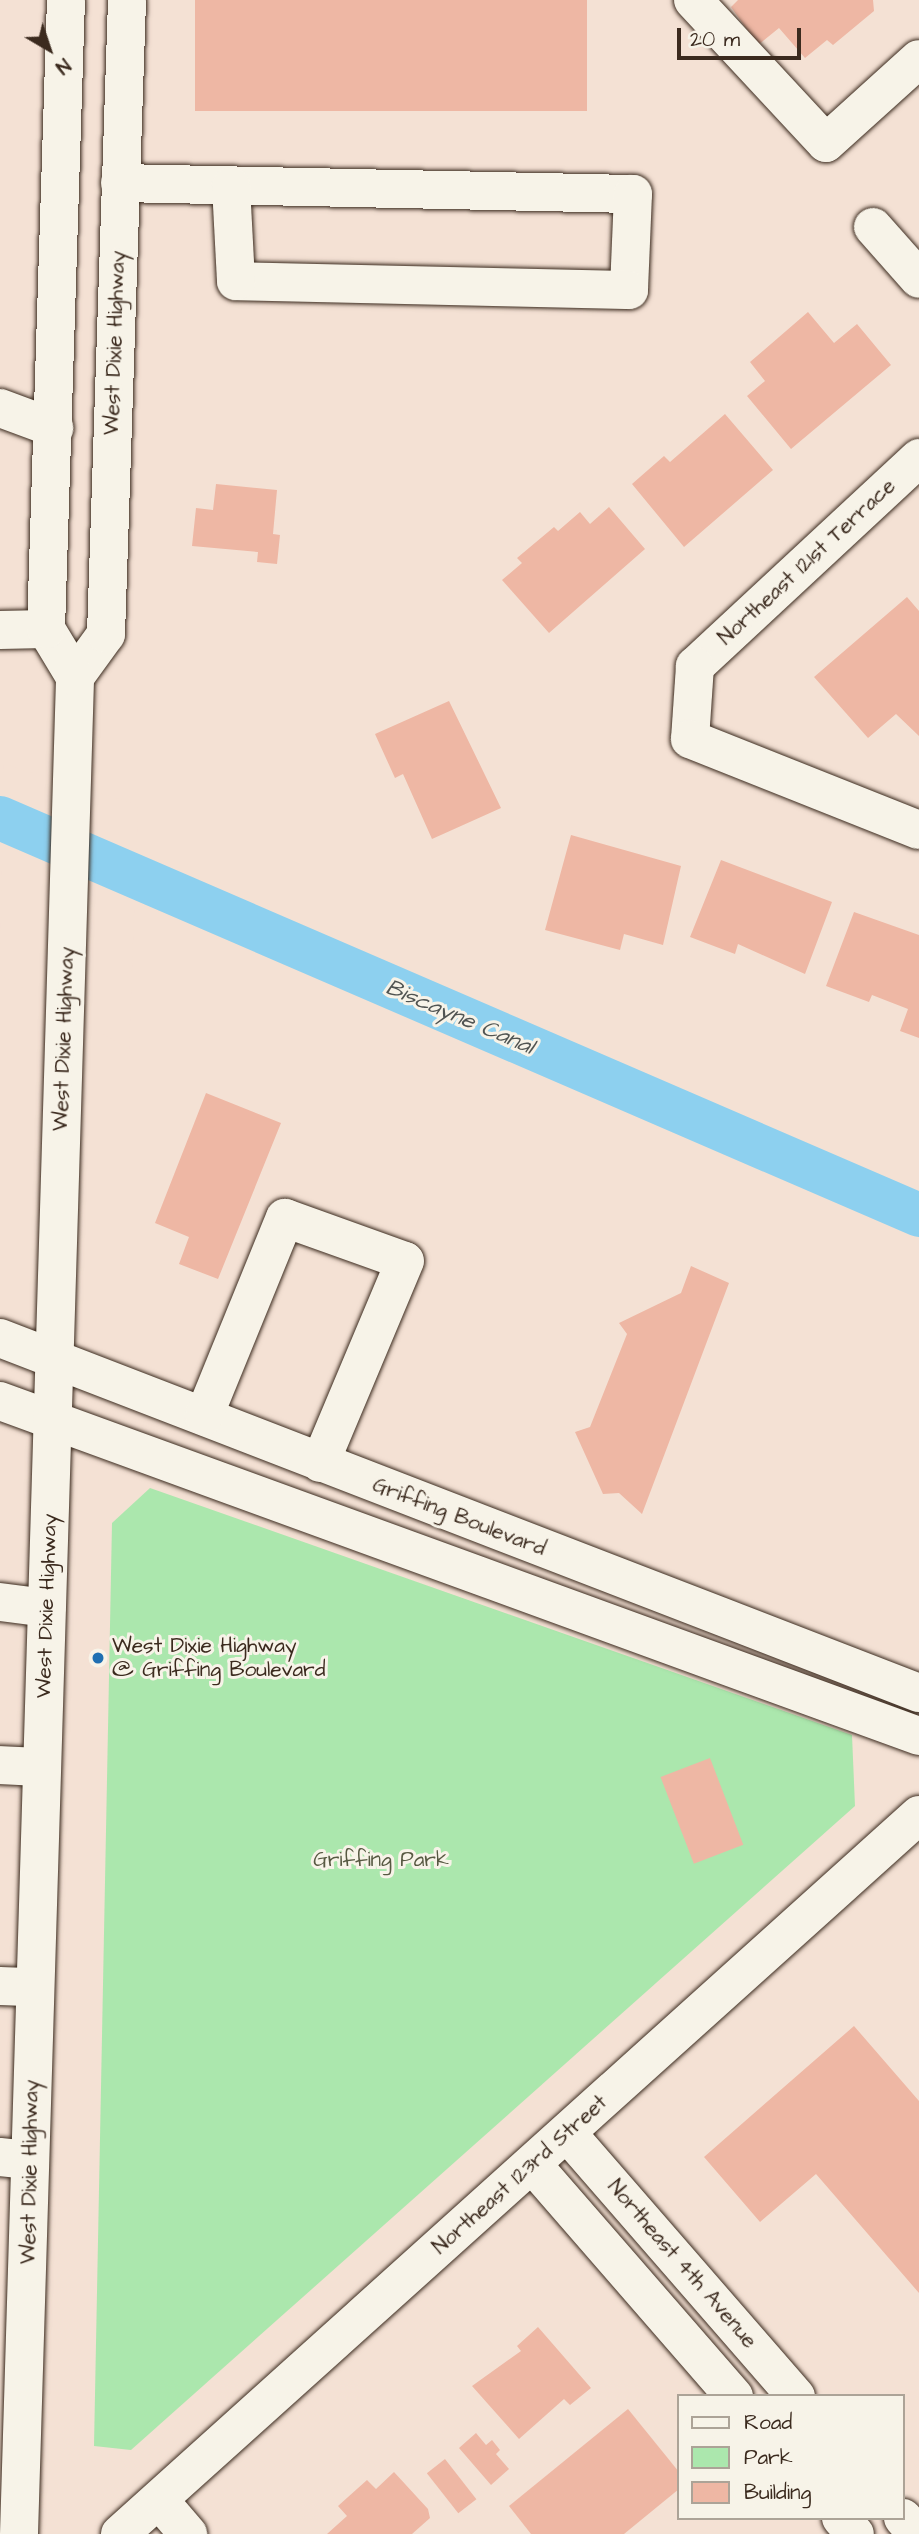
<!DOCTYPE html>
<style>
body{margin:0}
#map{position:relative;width:919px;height:2534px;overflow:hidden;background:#f4e1d4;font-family:"Architects Daughter",sans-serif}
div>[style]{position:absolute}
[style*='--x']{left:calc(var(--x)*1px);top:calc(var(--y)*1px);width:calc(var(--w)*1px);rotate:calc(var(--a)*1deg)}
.green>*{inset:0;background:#abe7ad}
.pier>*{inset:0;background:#f4e1d4}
.canal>*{height:44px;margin:-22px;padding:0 22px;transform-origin:22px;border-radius:22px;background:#8dd0ef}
.building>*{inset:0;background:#eeb7a4;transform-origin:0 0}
.roads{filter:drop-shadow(0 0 2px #3b2a1e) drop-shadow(0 0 2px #3b2a1e)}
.minor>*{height:38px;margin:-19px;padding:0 19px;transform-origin:19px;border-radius:19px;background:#f7f3e8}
.major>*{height:38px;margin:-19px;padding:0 19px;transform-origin:19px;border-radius:19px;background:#f7f3e8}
.dots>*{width:19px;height:19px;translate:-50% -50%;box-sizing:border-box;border:4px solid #f7f3e8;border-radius:50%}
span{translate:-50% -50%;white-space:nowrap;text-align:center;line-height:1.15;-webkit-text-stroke:6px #f7f3e8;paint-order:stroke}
.street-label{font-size:21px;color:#3b2a1e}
.poi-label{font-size:21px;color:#3b2a1e}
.left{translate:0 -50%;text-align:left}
.park-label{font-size:21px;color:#575942}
.water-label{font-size:23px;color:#505452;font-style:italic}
.legend{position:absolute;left:677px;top:2394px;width:228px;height:126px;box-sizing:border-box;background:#f7f3e8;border:2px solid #aca397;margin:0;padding:9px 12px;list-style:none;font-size:21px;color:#3b2a1e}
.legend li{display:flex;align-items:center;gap:14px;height:35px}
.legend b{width:35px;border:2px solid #aca397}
.north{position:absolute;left:14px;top:14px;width:70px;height:70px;-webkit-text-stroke:5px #f7f3e8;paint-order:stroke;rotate:141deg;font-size:19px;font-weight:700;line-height:28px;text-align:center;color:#3b2a1e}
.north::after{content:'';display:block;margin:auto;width:24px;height:32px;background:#3b2a1e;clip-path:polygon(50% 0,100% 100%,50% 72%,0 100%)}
.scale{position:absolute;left:677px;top:28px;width:124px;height:32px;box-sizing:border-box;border:4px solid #3b2a1e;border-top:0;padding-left:9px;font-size:21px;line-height:24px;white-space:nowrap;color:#3b2a1e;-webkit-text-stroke:5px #f7f3e8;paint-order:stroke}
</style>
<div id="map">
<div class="green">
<div style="clip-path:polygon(150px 1488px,852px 1735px,855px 1806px,131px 2450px,94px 2446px,112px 1523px)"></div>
</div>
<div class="pier">
<div style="clip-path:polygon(4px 764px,138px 805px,129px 1049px,0 975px)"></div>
</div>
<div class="canal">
<div style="--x:0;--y:818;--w:1001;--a:23.36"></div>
</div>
<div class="building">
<div style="left:195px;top:0;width:392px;height:111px"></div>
<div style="clip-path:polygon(738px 0,873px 0,874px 11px,833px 45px,827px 40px,805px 58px,779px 28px,758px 45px,731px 7px)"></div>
<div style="clip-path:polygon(808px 312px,834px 343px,857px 324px,891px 365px,791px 449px,747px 396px,765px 381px,750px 362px)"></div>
<div style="clip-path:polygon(725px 414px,773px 470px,684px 547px,632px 484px,664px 456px,670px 462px)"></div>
<div style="clip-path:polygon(216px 484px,277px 490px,273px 534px,280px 535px,277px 564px,257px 562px,258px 552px,192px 546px,196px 508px,213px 510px)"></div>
<div style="clip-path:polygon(609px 507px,645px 549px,549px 633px,502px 580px,522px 563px,517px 558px,554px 527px,558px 531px,580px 512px,590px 524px)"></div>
<div style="clip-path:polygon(907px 597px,919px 611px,919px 736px,896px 714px,868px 738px,814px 677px)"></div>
<div style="clip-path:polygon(449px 701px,501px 808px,432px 839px,403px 774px,395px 778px,375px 734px)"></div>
<div style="clip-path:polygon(571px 835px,681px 866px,663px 945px,624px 934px,620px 950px,545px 930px)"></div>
<div style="clip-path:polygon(721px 860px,832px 902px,805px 974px,738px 944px,735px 954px,690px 937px)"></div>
<div style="clip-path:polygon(854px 912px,919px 935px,919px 1038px,900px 1031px,908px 1009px,872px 995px,869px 1002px,826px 986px)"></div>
<div style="clip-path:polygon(206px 1093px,281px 1123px,218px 1279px,179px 1264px,189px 1237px,155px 1223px)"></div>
<div style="clip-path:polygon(691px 1266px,729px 1283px,642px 1514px,619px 1493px,603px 1494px,575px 1432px,590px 1427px,627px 1334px,619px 1323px,681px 1293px)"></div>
<div style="left:710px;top:1758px;width:93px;height:53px;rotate:69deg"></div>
<div style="clip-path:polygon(854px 2026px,919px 2101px,919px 2293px,816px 2174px,760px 2222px,704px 2157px)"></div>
<div style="clip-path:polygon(538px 2327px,591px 2388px,570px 2405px,564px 2399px,519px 2439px,472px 2386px,521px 2351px,517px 2346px)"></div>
<div style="clip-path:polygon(628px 2409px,679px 2472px,679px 2489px,624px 2534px,531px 2534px,509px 2506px)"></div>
<div style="clip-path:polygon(476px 2433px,486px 2445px,492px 2440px,500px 2450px,496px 2454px,509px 2469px,491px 2485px,459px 2448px)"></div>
<div style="left:445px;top:2459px;width:51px;height:23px;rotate:52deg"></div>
<div style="clip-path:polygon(394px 2472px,428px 2509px,430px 2518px,412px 2534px,327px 2534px,347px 2516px,338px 2506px,367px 2480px,376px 2489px)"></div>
</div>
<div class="roads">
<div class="minor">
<div style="--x:693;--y:0;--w:195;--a:47.1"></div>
<div style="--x:826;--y:143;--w:125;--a:-42.1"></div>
<div style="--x:120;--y:183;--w:513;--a:1.23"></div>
<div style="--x:633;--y:194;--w:96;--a:92.4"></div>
<div style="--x:629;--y:290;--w:393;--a:-178.7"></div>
<div style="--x:236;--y:281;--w:95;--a:-93"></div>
<div style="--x:873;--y:227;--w:69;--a:48.5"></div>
<div style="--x:0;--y:408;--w:58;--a:20.3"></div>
<div style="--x:919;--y:458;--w:306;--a:137.1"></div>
<div style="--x:695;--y:666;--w:73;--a:93.9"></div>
<div style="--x:690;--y:739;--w:246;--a:21.7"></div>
<div style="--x:0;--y:630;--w:46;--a:-1.2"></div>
<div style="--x:0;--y:1338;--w:985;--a:21.12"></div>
<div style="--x:0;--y:1401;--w:978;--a:20.03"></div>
<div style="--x:204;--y:1416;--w:214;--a:-67.8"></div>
<div style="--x:285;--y:1218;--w:127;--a:19.7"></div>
<div style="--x:405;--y:1261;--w:219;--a:112.8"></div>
<div style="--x:0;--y:1602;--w:47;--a:7.3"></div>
<div style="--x:0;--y:1765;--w:41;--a:2.8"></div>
<div style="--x:0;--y:1986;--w:34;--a:2"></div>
<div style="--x:567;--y:2133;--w:349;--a:49"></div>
<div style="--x:0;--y:2157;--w:30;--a:6"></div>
<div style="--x:532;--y:2164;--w:308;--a:49"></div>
<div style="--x:159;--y:2500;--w:45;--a:49.5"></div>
<div style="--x:841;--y:2518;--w:21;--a:49"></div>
<div style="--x:903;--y:2518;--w:21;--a:49"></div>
<div style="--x:120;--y:2534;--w:1075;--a:-41.98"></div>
</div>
<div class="major">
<div style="--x:75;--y:677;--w:53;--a:-54.2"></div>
<div style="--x:106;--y:634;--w:634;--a:-88.1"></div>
<div style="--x:19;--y:2534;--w:1858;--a:-88.27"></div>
<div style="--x:75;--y:677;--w:56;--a:-121.1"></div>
<div style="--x:46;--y:629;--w:629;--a:-88.18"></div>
</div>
</div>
<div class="dots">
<div style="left:98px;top:1658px;background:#1f6fb2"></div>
</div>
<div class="street-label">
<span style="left:115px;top:343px;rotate:-88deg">West Dixie Highway</span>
<span style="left:807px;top:562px;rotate:-43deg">Northeast 121st Terrace</span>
<span style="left:64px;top:1039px;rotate:-88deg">West Dixie Highway</span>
<span style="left:459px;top:1517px;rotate:21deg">Griffing Boulevard</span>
<span style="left:47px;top:1606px;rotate:-88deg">West Dixie Highway</span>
<span style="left:30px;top:2172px;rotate:-89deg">West Dixie Highway</span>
<span style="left:520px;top:2175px;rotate:-42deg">Northeast 123rd Street</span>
<span style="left:682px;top:2264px;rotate:49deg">Northeast 4th Avenue</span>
</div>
<div class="poi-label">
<span class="left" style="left:112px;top:1658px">West Dixie Highway<br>@ Griffing Boulevard</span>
</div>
<div class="park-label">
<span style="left:381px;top:1860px">Griffing Park</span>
</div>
<div class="water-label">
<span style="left:460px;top:1017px;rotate:23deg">Biscayne Canal</span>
</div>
<ul class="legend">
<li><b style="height:9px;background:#f7f3e8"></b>Road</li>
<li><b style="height:19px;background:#abe7ad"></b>Park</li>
<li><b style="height:19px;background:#eeb7a4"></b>Building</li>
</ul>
<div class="north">N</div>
<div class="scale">20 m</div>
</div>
